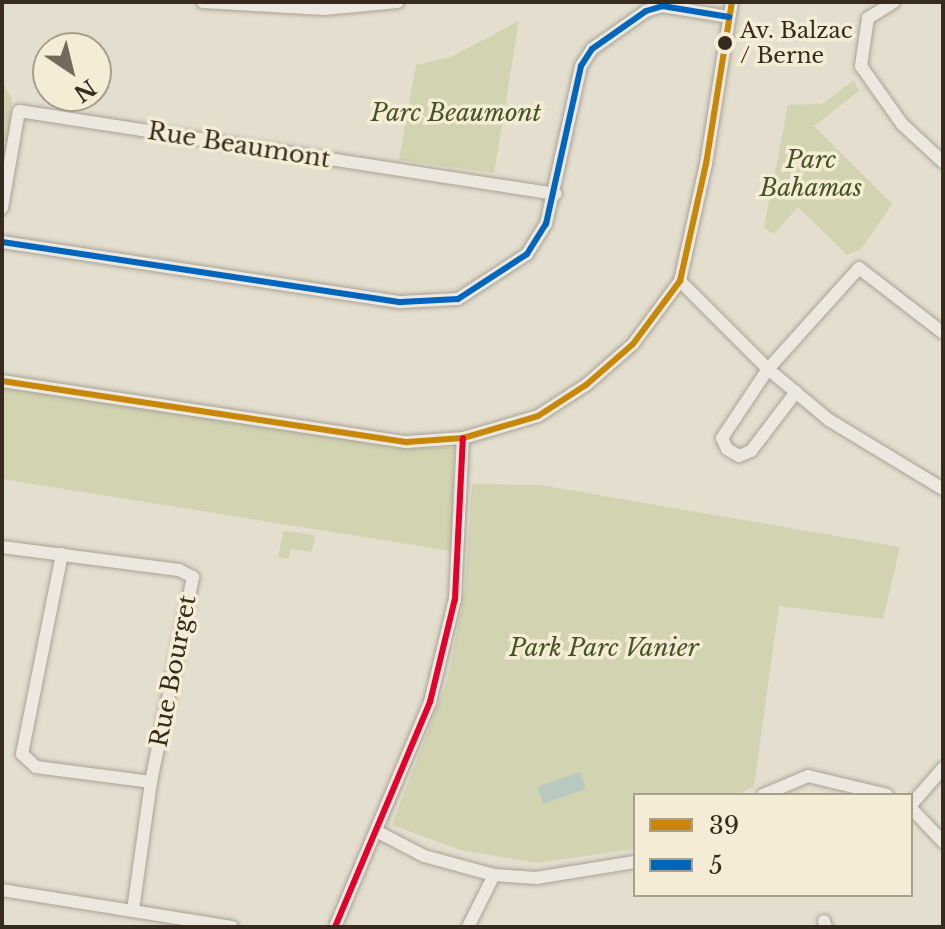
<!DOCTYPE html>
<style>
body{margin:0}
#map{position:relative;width:945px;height:929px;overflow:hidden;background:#e3dece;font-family:"Libre Baskerville",serif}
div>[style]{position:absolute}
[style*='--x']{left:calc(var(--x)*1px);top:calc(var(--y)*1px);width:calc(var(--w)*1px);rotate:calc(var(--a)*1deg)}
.green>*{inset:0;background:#d1d3b1}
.water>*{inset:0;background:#b8c9bf;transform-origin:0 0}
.roads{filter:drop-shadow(0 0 2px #a8a397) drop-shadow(0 0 2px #a8a397)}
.minor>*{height:12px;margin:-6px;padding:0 6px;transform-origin:6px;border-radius:6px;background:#ece8df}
.bus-1>*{height:6px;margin:-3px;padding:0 3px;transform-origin:3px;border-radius:3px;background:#c78708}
.bus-2>*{height:6px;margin:-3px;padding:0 3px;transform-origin:3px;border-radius:3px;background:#0065bd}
.bus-3>*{height:6px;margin:-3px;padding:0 3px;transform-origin:3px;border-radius:3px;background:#e4002b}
.dots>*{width:22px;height:22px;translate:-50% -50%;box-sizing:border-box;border:4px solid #f4ecd4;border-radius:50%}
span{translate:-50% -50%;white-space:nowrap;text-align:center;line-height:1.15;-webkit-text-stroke:7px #f4ecd4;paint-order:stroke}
.bus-label{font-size:22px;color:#372b1f}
.left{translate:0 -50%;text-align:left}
.park-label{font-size:24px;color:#465327;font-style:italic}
.street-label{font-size:24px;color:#372b1f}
.frame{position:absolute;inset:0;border:4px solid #372b1f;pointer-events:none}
.legend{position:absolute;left:633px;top:793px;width:280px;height:104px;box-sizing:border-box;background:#f4ecd4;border:2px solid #a89f8c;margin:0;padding:10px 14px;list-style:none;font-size:24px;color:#372b1f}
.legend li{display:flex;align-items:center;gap:16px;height:40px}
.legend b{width:40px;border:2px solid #a89f8c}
.north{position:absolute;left:32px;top:32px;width:80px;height:80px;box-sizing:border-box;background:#f4ecd4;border:2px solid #a89f8c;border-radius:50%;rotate:145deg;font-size:22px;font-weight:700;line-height:32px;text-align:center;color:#372b1f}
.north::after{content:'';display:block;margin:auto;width:28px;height:36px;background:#736a5c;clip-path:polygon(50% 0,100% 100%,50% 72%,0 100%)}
</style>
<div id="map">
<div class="green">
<div style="clip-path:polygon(519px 21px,494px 173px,399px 160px,416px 65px,451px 57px)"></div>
<div style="clip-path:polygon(854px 80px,859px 91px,814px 126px,892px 204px,861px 249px,847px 255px,798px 207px,774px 234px,764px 228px,788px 105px,822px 104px)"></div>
<div style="clip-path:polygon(2px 81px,12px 100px,8px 143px,2px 142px)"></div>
<div style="clip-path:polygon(2px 385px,412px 448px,454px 448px,451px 551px,2px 479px)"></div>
<div style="clip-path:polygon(472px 484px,540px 485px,900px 547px,883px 619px,779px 606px,754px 786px,737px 795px,635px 795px,635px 849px,536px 863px,461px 850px,392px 825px,448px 678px,465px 589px)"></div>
<div style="clip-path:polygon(284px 531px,315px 535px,312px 552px,291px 549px,288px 559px,278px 557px)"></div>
</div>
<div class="water">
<div style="left:580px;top:772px;width:18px;height:45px;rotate:71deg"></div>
</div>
<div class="roads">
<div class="minor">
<div style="--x:203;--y:2;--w:121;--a:3.3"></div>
<div style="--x:324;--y:9;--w:74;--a:-5.4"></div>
<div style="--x:894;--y:2;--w:31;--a:148"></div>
<div style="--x:868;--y:18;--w:49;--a:98.3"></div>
<div style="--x:861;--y:66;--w:71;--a:54.7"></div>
<div style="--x:902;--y:124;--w:56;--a:42.8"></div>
<div style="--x:2;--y:208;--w:98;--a:-80.1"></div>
<div style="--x:19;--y:111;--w:543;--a:8.79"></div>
<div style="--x:2;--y:242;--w:403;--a:8.6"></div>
<div style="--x:401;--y:302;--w:57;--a:-3"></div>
<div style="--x:458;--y:299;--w:82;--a:-33.1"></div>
<div style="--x:527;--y:254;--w:36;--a:-58"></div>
<div style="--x:546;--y:224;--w:162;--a:-77.5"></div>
<div style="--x:581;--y:66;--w:20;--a:-57"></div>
<div style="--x:592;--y:49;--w:66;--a:-35.1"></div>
<div style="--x:646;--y:11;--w:17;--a:-17"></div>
<div style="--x:662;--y:6;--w:68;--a:9.3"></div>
<div style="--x:680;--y:281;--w:124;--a:45"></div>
<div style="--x:768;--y:369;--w:80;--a:39.9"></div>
<div style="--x:829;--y:420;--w:133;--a:31.2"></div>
<div style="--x:2;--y:381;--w:410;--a:8.6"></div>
<div style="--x:407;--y:442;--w:56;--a:-4.1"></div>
<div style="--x:463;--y:438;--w:78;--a:-16.3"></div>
<div style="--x:538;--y:416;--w:57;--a:-32.9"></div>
<div style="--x:586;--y:385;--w:62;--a:-41.1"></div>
<div style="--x:633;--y:344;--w:79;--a:-53.3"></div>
<div style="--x:680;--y:281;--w:120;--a:-77.5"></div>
<div style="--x:706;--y:164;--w:164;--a:-80.9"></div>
<div style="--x:796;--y:392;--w:74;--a:127.3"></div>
<div style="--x:751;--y:451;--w:13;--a:157"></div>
<div style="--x:739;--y:456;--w:14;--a:-150"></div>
<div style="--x:727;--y:449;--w:12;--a:-114"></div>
<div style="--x:722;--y:438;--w:83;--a:-56.3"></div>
<div style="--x:768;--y:369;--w:136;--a:-48"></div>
<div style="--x:859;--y:268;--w:106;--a:37.7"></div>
<div style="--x:2;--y:547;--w:178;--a:7.4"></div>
<div style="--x:179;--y:570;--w:16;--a:27"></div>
<div style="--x:193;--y:577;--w:209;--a:101.6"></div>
<div style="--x:151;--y:782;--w:129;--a:98"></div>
<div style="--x:62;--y:554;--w:204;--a:101.3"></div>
<div style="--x:22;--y:754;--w:19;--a:43"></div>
<div style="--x:36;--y:767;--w:116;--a:7.4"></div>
<div style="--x:763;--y:795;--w:49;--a:-22.9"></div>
<div style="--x:808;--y:776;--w:81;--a:13.5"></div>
<div style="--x:911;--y:805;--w:49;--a:-49.1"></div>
<div style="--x:911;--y:808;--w:47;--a:46.7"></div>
<div style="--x:376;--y:831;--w:54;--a:27.5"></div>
<div style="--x:424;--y:856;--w:73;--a:15.2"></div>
<div style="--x:494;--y:875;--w:42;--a:4.1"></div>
<div style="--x:536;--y:878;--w:100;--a:-9.2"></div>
<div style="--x:2;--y:890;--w:233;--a:9.1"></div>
<div style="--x:824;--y:921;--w:6;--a:72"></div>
<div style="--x:335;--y:927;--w:244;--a:-67.1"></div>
<div style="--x:430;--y:702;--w:106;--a:-76.4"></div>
<div style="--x:455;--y:599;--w:161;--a:-87.2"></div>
<div style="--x:468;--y:927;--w:58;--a:-63.4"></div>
</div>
</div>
<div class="bus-1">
<div style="--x:2;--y:381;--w:410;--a:8.6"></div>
<div style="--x:407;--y:442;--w:56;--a:-4.1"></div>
<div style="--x:463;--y:438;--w:78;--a:-16.3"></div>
<div style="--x:538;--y:416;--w:57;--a:-32.9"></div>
<div style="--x:586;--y:385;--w:62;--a:-41.1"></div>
<div style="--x:633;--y:344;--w:79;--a:-53.3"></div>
<div style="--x:680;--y:281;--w:120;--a:-77.5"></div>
<div style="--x:706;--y:164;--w:164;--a:-80.9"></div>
</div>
<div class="bus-2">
<div style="--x:2;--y:242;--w:403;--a:8.6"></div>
<div style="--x:401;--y:302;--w:57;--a:-3"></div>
<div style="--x:458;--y:299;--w:82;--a:-33.1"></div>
<div style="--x:527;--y:254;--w:36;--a:-58"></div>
<div style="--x:546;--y:224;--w:162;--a:-77.5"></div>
<div style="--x:581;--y:66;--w:20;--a:-57"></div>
<div style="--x:592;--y:49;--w:66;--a:-35.1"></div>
<div style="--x:646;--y:11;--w:17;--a:-17"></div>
<div style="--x:662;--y:6;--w:68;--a:9.3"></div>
</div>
<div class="bus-3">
<div style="--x:335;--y:927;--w:244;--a:-67.1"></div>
<div style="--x:430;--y:702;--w:106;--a:-76.4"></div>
<div style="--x:455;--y:599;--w:161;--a:-87.2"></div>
</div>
<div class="dots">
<div style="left:725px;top:43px;background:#372b1f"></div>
</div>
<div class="bus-label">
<span class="left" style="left:740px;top:43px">Av. Balzac<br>/ Berne</span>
</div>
<div class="park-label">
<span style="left:456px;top:113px">Parc Beaumont</span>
<span style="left:811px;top:174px">Parc<br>Bahamas</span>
<span style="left:604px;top:648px">Park Parc Vanier</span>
</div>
<div class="street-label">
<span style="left:239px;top:145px;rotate:9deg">Rue Beaumont</span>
<span style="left:173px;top:671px;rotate:-79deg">Rue Bourget</span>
</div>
<div class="frame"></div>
<ul class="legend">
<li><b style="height:10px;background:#c78708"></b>39</li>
<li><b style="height:10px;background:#0065bd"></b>5</li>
</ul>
<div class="north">N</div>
</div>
